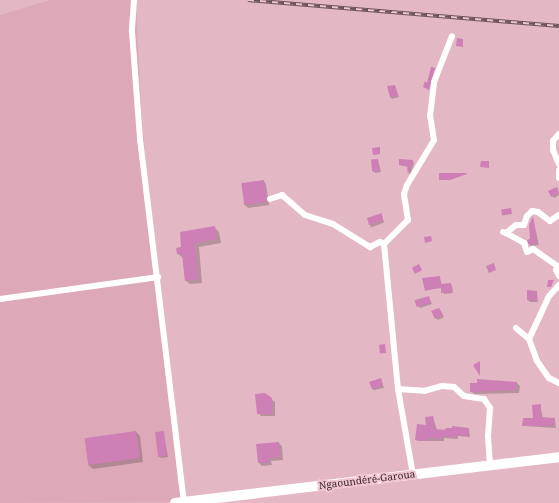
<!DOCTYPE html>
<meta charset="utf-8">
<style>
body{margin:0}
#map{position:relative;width:559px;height:503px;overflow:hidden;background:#e4b7c4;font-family:"Noto Serif",serif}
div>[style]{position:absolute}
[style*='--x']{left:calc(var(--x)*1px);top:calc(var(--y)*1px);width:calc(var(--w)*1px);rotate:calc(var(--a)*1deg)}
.built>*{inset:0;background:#dda9b8}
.shadow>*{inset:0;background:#0003;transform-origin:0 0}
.building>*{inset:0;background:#ce7fb6;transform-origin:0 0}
.minor>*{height:6px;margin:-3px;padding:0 3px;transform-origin:3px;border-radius:3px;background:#fff}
.trunk>*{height:10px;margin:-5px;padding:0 5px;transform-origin:5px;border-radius:5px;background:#fff}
.rail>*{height:3.5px;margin-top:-1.75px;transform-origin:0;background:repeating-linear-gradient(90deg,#f1c4d1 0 6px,#6b525a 0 12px);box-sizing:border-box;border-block:1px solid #6b525a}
span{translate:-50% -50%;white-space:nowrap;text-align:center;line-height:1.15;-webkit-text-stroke:4px #f1c4d1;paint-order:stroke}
.street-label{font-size:10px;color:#37272c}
</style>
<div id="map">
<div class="built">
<div style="clip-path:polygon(50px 0,136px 0,141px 107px,151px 220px,178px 483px,184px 502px,0 503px,0 15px)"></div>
</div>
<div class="shadow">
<div style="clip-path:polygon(395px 86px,399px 97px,392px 99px,390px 97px)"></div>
<div style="clip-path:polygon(378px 160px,381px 172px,375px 173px,373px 171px)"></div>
<div style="clip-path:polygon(413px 161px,414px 163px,410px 175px,408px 167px,400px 165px)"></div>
<div style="clip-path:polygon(263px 181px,266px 184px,269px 205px,248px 208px,245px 205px)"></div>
<div style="clip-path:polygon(557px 188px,559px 195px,554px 198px,552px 196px)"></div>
<div style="left:381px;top:214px;width:9px;height:14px;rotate:69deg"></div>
<div style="clip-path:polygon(533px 218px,539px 245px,532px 246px,530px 245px)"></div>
<div style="clip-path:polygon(214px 227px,219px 232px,221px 243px,199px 247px,202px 283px,190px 284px,185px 280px,183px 258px,178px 254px,182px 248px)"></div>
<div style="clip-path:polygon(439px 277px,442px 285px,452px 285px,453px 293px,444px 294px,442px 288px,426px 290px)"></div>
<div style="clip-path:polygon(537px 292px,538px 302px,530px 302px,528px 300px)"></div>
<div style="clip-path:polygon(428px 297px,432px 304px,420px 308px,418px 306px)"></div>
<div style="clip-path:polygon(439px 309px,444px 317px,438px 320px,436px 318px)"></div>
<div style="clip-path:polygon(381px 379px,384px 388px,374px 390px,372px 389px)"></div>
<div style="clip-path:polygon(517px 383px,520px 386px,519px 393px,474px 394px,471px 391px,478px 385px)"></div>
<div style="clip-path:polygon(271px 399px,275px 402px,275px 416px,261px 416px,258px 413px)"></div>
<div style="clip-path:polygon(540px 405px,543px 418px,555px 419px,556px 428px,524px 426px,524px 419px,534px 419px)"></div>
<div style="clip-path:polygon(433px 417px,437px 430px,469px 429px,470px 437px,458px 436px,458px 439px,444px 438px,444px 441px,418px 441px,416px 440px)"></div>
<div style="clip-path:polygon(136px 432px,140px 436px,143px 462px,93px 469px,88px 465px)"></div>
<div style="clip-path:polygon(163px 432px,168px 457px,161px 458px,159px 456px)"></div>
<div style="clip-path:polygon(279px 443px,282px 446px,283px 460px,271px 461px,272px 465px,262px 466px,259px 463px)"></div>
</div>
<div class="building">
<div style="clip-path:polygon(457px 38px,463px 39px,463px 47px,456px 46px)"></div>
<div style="clip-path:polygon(431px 67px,435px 68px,429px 90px,423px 87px,425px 81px,427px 83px)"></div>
<div style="clip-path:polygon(395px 85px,398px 96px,390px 97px,387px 86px)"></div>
<div style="clip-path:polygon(380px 147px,380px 154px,373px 155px,372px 148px)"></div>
<div style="left:378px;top:159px;width:12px;height:7px;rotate:85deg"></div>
<div style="clip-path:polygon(399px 159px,413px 160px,408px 174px,407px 166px,399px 165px)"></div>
<div style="clip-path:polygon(481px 161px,489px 161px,489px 168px,480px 167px)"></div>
<div style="clip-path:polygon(439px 173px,467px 173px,467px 174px,450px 180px,439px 180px)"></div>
<div style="left:264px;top:180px;width:22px;height:23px;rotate:82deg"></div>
<div style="clip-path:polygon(557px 187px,559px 193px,551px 197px,548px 191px)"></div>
<div style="left:511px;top:208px;width:6px;height:10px;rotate:81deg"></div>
<div style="clip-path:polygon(382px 213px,383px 221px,369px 225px,367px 218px)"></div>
<div style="clip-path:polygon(533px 216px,537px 243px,529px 245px,527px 240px,530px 239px,529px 225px)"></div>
<div style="clip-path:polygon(215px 226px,217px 239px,195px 243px,198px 279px,185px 281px,182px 254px,177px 254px,176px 248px,181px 247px,180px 232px)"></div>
<div style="clip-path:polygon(431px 236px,432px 241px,425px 243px,424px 237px)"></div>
<div style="clip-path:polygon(494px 263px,496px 270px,489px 273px,486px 266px)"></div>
<div style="left:419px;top:264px;width:7px;height:8px;rotate:63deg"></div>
<div style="clip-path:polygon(440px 276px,441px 284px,451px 283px,452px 292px,441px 293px,441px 287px,425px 291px,422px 278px)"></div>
<div style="clip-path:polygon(548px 280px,554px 280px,551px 287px,547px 287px)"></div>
<div style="clip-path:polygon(527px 290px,537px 291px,537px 301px,527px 300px)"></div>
<div style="left:429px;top:296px;width:7px;height:15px;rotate:74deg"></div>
<div style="clip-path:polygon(439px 308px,443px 315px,435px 319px,431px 311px)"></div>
<div style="left:385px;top:344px;width:9px;height:6px;rotate:84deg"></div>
<div style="clip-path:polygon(480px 361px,480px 376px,473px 365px)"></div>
<div style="clip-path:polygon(381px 378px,383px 386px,372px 389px,369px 382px)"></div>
<div style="clip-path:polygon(477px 379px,517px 382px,516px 390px,470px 392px,470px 383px,477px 383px)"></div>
<div style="clip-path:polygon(265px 393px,272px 398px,272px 414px,257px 414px,255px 394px)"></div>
<div style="clip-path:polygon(541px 404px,541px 417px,555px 418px,554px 426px,522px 426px,523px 418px,533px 418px,532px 405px)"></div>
<div style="clip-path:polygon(433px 416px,435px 429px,445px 430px,446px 428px,452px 428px,452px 426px,469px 428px,468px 436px,457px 435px,456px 438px,443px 436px,442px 439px,429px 438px,428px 441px,415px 440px,417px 424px,426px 425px,425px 417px)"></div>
<div style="left:136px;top:431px;width:27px;height:52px;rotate:82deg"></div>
<div style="left:164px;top:431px;width:25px;height:9px;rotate:83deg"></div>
<div style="clip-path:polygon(279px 442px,280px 457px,269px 458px,269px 463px,258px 463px,256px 444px)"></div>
</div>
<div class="minor">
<div style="--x:134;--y:0;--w:32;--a:94"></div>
<div style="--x:132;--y:32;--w:107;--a:85.7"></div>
<div style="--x:140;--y:139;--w:366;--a:83.1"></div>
<div style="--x:559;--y:134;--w:9;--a:131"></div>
<div style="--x:553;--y:141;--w:9;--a:90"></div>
<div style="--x:553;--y:150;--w:15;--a:67"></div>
<div style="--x:559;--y:170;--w:8;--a:90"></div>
<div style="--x:270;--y:199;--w:13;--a:-18"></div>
<div style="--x:282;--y:195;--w:30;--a:41"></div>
<div style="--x:305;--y:215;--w:29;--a:18"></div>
<div style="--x:333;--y:224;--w:44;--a:31.9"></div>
<div style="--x:370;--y:247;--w:11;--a:-27"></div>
<div style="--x:380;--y:242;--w:4;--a:27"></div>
<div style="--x:384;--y:244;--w:146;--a:84.5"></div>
<div style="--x:398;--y:389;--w:87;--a:80.1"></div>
<div style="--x:503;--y:232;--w:3;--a:18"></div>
<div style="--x:506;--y:233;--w:13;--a:-39"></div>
<div style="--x:516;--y:225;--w:8;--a:0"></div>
<div style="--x:524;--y:225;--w:9;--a:-72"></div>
<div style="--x:527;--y:216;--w:7;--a:-45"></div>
<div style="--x:532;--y:211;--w:6;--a:9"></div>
<div style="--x:538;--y:212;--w:15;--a:37"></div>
<div style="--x:550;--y:221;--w:11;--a:-34"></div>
<div style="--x:506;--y:233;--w:21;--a:29"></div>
<div style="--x:524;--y:243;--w:9;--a:72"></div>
<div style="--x:527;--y:252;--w:7;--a:-27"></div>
<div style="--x:533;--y:249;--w:32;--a:35"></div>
<div style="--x:559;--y:267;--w:4;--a:135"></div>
<div style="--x:556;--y:270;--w:7;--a:63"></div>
<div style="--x:384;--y:244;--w:34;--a:-45"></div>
<div style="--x:408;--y:220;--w:26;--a:-99"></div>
<div style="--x:404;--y:194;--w:9;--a:-72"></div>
<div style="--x:407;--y:185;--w:52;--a:-59"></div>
<div style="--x:434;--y:140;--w:24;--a:-99"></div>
<div style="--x:430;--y:116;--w:34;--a:-83"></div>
<div style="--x:434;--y:82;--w:49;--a:-68.6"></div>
<div style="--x:559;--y:285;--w:15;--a:132"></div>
<div style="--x:549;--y:296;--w:47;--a:114.9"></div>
<div style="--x:529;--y:339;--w:23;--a:70"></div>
<div style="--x:537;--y:361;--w:21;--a:55"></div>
<div style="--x:549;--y:378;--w:11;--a:27"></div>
<div style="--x:0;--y:299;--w:160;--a:-7.9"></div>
<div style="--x:516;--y:328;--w:17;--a:40"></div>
<div style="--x:398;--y:389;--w:26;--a:4"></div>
<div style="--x:424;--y:391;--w:19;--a:-16"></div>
<div style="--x:442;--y:386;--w:12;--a:5"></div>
<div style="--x:454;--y:387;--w:13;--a:42"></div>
<div style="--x:464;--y:396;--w:20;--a:9"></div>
<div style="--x:484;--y:399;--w:11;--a:56"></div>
<div style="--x:490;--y:408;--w:28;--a:94"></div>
<div style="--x:488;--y:436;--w:27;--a:86"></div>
</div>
<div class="trunk">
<div style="--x:175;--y:503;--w:387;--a:-6.8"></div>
</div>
<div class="rail">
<div style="--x:248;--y:0;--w:312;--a:4.8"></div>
</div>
<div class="street-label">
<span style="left:367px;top:480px;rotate:-7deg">Ngaoundéré-Garoua</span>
</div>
</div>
